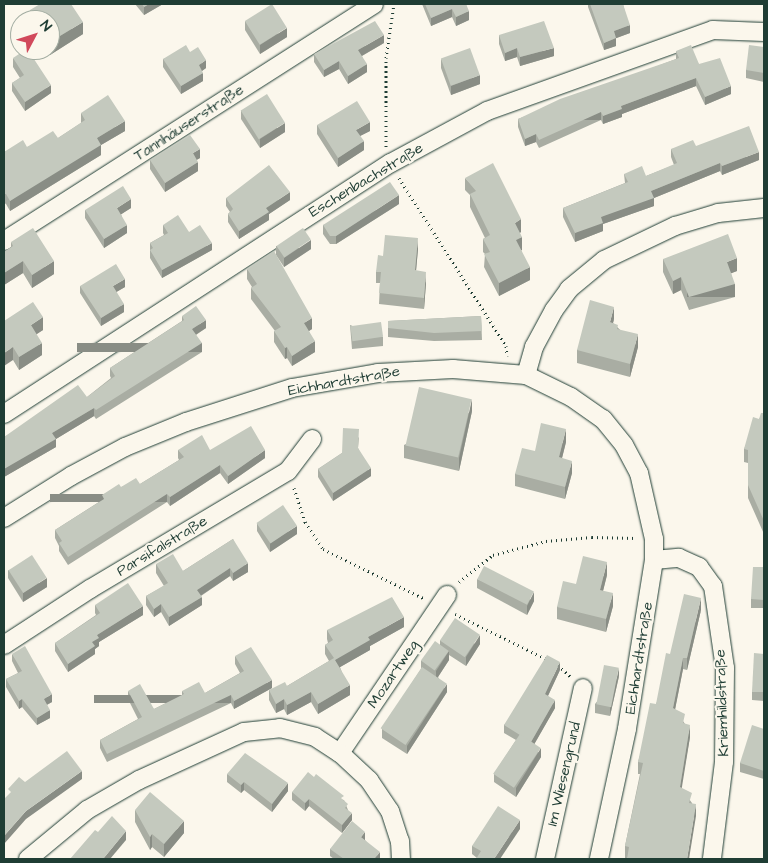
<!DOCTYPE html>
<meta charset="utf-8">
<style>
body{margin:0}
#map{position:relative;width:768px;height:863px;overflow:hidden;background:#fbf7ec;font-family:"Architects Daughter",sans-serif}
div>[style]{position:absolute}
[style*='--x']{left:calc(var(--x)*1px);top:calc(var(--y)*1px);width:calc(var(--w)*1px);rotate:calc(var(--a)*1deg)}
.path>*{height:3px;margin-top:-1.5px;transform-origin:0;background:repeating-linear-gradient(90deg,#1f3d34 0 1px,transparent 0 5px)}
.roads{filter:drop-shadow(0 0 1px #1f3d34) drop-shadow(0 0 1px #1f3d34)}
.street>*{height:18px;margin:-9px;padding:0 9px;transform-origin:9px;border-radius:9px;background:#fbf7ec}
.wall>*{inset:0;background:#a9ada3}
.shaded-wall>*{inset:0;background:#898d85;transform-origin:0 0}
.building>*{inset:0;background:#c4c9be;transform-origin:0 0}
span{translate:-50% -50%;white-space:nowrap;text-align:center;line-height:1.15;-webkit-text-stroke:4px #fbf7ec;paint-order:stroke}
.street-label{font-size:15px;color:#1f3d34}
.frame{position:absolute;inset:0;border:5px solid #1f3d34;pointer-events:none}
.north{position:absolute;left:10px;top:10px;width:50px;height:50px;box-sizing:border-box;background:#fbf7ec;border:1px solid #a3ada2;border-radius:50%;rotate:50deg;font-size:14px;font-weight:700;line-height:20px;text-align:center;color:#1f3d34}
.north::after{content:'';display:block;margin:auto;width:18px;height:22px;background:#d1495b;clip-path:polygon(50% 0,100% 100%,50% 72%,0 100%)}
</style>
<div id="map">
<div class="path">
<div style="--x:386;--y:147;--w:89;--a:-90"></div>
<div style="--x:386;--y:58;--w:55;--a:-81.6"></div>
<div style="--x:399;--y:178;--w:199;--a:57.5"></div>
<div style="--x:506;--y:346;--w:10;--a:84"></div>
<div style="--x:294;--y:488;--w:36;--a:72"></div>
<div style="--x:305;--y:522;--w:32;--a:56"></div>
<div style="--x:323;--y:549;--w:114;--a:26.1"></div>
<div style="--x:459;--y:582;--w:43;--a:-38.5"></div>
<div style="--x:493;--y:555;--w:55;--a:-14.8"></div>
<div style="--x:546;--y:541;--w:46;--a:-5"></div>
<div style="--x:592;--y:537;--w:44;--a:1.3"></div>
<div style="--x:455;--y:614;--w:104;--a:26.3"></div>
<div style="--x:558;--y:665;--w:19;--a:43"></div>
</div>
<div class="roads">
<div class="street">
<div style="--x:4;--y:241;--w:439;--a:-32.6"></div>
<div style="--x:526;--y:375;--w:29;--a:-74"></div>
<div style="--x:534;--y:347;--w:42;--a:-61.6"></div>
<div style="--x:554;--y:310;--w:26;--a:-54"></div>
<div style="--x:569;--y:289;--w:45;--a:-39.6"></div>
<div style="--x:604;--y:260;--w:79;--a:-25.6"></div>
<div style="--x:675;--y:226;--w:45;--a:-16.8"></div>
<div style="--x:718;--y:213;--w:46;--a:-6.2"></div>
<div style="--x:4;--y:414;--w:461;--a:-33"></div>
<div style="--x:391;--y:163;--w:109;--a:-28.4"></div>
<div style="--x:487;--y:111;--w:240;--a:-19.7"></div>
<div style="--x:713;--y:30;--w:51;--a:2.2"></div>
<div style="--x:4;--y:518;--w:79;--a:-32.1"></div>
<div style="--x:71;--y:476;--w:61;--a:-28.2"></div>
<div style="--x:125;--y:447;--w:66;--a:-22.3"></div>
<div style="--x:186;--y:422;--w:111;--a:-17.8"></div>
<div style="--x:292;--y:388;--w:87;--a:-9.9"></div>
<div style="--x:378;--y:373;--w:75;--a:-3.1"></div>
<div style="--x:453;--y:369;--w:73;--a:4.7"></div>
<div style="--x:526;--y:375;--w:50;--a:26.1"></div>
<div style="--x:571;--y:397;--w:39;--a:35"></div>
<div style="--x:603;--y:419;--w:33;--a:51"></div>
<div style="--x:624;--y:445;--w:32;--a:62"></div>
<div style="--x:639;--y:473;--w:68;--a:77.2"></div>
<div style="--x:654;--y:539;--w:21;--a:90"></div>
<div style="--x:654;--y:560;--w:171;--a:99.1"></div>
<div style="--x:627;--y:729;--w:133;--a:102.2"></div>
<div style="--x:654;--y:560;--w:25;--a:-5"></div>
<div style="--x:679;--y:558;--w:22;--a:24"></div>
<div style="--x:699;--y:567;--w:24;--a:54"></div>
<div style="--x:713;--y:586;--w:83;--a:81.7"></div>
<div style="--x:725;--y:668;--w:94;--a:90.6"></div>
<div style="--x:724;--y:762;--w:98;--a:97.1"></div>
<div style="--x:4;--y:645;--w:103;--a:-33.1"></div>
<div style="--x:90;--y:589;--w:230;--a:-30.8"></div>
<div style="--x:288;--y:471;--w:40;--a:-53"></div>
<div style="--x:340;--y:753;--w:191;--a:-55.9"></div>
<div style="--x:28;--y:859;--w:77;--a:-39.7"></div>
<div style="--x:87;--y:810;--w:60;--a:-30"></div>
<div style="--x:139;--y:780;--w:115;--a:-24.6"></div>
<div style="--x:244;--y:732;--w:36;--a:-6"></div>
<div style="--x:280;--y:728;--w:36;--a:14"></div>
<div style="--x:315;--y:737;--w:30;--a:33"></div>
<div style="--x:340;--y:753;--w:40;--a:43"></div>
<div style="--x:369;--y:780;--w:37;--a:56"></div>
<div style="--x:390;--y:811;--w:32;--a:72"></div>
<div style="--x:400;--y:841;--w:18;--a:87"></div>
<div style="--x:545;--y:859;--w:175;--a:-77.5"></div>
</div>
</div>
<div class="wall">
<div style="clip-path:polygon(135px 4px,163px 4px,144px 15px)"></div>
<div style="clip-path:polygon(422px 4px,466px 4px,469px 20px,456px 26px,452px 17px,431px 26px)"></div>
<div style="clip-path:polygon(588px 4px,623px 4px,630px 33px,616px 38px,616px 46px,604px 50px,588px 7px)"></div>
<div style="clip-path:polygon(30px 10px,83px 34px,50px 55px,47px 50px,50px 50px,50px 20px,30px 20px)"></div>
<div style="clip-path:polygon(245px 21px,287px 37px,260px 54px,245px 30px)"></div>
<div style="clip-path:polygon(499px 35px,554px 56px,520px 66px,517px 57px,505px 61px,499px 44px)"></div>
<div style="clip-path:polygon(384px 43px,362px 56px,367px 72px,348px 84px,339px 69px,324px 77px,314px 62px,314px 54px)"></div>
<div style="clip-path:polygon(764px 47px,764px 82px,746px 78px,746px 70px)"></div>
<div style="clip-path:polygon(676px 51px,699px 64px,731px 94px,705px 105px,696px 86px,622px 114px,622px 117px,603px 124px,601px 120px,539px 148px,536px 142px,525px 146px,518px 127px,518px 119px,676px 59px)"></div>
<div style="clip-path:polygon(190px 52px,206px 68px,202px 71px,203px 81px,181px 94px,163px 67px,163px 59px)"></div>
<div style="clip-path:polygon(13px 58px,51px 93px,25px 111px,12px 91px,12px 83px,20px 78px,13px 67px)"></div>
<div style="clip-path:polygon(441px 59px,480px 84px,451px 95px,441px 68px)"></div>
<div style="clip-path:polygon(241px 110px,285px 132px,260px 148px,241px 119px)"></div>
<div style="clip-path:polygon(81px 113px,125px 131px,101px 145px,101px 155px,10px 211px,6px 204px,4px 203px,4px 152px,27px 147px,58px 138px,81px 123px)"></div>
<div style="clip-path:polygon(317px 125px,370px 131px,360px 136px,364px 150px,338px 167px,317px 134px)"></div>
<div style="clip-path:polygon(696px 146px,759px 160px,722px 175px,720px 171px,654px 198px,654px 206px,603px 224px,603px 231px,575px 242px,563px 217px,563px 208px,625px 183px,624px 174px,646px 176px,674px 165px,671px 157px,671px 149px)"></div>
<div style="clip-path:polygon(200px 158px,196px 160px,198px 171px,165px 192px,150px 169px,150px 160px)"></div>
<div style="clip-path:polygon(465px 178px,521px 232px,520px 233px,522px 250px,521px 250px,530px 280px,499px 296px,484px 267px,485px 254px,483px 252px,483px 239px,485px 238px,470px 207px,470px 195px,465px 190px)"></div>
<div style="clip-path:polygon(226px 198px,290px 200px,269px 214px,269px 220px,239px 239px,228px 222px,228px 214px,230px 212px,226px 206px)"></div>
<div style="clip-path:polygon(399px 204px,336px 244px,330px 244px,323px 234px,323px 225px)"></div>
<div style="clip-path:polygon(131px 208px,121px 214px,127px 233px,104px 248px,85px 218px,85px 210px)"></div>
<div style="clip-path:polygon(163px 225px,189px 232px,212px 250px,162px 278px,150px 258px,150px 243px,164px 235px,163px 233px)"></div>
<div style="clip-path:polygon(11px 242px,54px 274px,32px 288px,23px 273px,4px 285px,4px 252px,11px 247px)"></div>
<div style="clip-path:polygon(276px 246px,311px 249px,284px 267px,276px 255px)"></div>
<div style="clip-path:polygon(418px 249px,416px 271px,426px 283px,424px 309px,379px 304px,380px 283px,376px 283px,376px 272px,383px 256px)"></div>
<div style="clip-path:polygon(663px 259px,737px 271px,731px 273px,735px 297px,689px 310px,681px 290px,673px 294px,663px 272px)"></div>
<div style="clip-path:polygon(247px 269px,312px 329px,309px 331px,315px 352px,292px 366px,287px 358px,285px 359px,274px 342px,274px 331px,275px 331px,251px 299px,251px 288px,252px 287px,247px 279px)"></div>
<div style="clip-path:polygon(80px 286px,125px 287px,116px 292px,124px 312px,101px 326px,80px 293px)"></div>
<div style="clip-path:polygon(182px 316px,206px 328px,196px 335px,202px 352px,96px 419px,94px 416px,56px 439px,56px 447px,4px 477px,4px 437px,87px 397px,111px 378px,110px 376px,110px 368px,182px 321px)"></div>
<div style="clip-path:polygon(481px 316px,482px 340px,434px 341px,388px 337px,388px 321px)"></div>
<div style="clip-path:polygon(614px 319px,613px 323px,638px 347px,630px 377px,577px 363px,577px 350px)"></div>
<div style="clip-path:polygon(4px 321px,43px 330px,36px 334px,42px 355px,19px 370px,13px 360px)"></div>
<div style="clip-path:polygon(350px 325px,383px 337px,383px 346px,352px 349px)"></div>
<div style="clip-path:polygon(472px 411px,459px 471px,404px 458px,404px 445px)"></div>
<div style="clip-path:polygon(764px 413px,764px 534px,748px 498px,748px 463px,744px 462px,744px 449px,759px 419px)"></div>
<div style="clip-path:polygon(359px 437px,358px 448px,371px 476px,333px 501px,318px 477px,318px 469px,342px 453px)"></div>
<div style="clip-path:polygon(566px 442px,562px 458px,572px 473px,565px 499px,515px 486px,515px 474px,535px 451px)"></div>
<div style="clip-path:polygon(178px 450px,210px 450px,265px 458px,228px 484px,220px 473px,170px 506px,167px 502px,68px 565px,59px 551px,59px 546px,55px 538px,55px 530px,102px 500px,102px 495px,121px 487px,140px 484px,179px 460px,178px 458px)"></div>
<div style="clip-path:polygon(257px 523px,297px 534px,270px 552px,257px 531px)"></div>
<div style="clip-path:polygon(233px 539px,248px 572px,233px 581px,230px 576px,201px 596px,202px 605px,169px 626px,161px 612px,154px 617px,146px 605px,146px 596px,164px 586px,156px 573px,156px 564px,183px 571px)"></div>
<div style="clip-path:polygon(764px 567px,764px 608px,751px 608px,751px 599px)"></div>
<div style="clip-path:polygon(8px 570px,47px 587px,23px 602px,8px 578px)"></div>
<div style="clip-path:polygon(607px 575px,603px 591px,613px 606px,606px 632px,557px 619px,557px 607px,576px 584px)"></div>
<div style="clip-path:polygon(477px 579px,534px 601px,527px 615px,477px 588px)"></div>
<div style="clip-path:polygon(95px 605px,143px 615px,99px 642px,99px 646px,95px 649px,95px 654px,68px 672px,55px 651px,55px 643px,96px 615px,95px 613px)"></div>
<div style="clip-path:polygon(701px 610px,687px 670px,683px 669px,675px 709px,685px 724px,690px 737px,681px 788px,692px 803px,696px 816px,627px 858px,625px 858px,625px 846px,640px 774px,638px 774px,638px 762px,656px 704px)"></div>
<div style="clip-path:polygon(404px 627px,370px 646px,370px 650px,340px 667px,350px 695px,318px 714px,311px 702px,287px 715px,284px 709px,276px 713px,269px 700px,269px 690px,287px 686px,329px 661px,325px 654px,325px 645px,328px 643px,327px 639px,327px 630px)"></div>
<div style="clip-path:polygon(440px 640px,480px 644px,466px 666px,449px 655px,449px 660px,438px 677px,447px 692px,407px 754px,382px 738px,382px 729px,421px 669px,421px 661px,440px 645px)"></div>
<div style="clip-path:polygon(12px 654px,52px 702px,47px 705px,50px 718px,37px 725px,22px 707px,19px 709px,6px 687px,6px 679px,18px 673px,12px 661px)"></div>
<div style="clip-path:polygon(764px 654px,764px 701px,752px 700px,752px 692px)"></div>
<div style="clip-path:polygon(235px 656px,272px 688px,234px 709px,231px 703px,107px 762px,100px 748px,100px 740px,138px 719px,128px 699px,128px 691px,154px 709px,182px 695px,182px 691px,205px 693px,240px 673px,235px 664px)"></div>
<div style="clip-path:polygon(560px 670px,548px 696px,555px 708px,534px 744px,541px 757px,516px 797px,494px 782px,494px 774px,516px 740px,504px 733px,504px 725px)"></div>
<div style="clip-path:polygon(619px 676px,610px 716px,595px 713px,595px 704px)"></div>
<div style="clip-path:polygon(764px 729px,764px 779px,740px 772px,740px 763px)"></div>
<div style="clip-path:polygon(227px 774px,288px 791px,272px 812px,244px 790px,241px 793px,227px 782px)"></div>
<div style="clip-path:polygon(292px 792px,344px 800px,352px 820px,342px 833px,309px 806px,305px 811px,292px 800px)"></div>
<div style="clip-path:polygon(135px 810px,184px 833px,164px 857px,152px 847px,150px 850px,135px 822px)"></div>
<div style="clip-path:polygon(520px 829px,477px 858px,472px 854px,472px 846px)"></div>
<div style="clip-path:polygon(365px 840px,380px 859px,334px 859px,330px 856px,330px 849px)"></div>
</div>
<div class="shaded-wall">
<div style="clip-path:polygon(149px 4px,163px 4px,144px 15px,144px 7px)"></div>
<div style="clip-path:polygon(452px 9px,452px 17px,431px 26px,431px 18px)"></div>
<div style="clip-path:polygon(469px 11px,469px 20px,456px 26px,456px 17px)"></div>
<div style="clip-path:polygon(83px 22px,83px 34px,50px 55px,50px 42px)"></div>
<div style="clip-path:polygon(630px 25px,630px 33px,614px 39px,614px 31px)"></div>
<div style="clip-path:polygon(287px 28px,287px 37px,260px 54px,260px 45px)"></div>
<div style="clip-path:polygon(384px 35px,384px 43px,358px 58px,358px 50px)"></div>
<div style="clip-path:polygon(616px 38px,616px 46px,604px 50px,604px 43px)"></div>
<div style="clip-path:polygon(517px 48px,517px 57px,505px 61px,505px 53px)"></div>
<div style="clip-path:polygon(554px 48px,554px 56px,520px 66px,520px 57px)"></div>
<div style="clip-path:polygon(206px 60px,206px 68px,199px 73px,199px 65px)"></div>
<div style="clip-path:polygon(339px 61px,339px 69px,324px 77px,324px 70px)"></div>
<div style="clip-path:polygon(367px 64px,367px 72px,348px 84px,348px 76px)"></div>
<div style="clip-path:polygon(203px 73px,203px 81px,181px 94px,181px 86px)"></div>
<div style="clip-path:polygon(480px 75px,480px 84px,451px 95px,451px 86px)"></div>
<div style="clip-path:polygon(696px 78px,696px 86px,622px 114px,622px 117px,603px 124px,603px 116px,621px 106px)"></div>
<div style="clip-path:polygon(51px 85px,51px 93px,25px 111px,25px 102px)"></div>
<div style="clip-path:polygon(731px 86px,731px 94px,705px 105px,705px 97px)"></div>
<div style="left:601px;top:112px;width:8px;height:68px;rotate:90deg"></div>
<div style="clip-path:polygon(125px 121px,125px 131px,101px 145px,101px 155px,10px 211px,10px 201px,97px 138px)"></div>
<div style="clip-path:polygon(370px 122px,370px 131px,356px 138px,356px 130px)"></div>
<div style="clip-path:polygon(285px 123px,285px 132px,260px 148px,260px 139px)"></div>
<div style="clip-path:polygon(536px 134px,536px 142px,525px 146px,525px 139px)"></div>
<div style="clip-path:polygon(364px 141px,364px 150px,338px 167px,338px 158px)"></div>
<div style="clip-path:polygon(200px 149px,200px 158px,193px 162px,193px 153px)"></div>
<div style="clip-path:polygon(759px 152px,759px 160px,722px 175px,722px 166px)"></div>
<div style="clip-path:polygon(198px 162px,198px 171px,165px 192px,165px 183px)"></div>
<div style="clip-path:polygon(720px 163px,720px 171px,654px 198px,654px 206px,603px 224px,603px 231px,575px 242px,575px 233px,601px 217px,651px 191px)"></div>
<div style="clip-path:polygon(290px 192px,290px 200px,269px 214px,269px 220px,239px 239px,239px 231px,266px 208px)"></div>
<div style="clip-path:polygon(399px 195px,399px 204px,336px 244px,336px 236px)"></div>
<div style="clip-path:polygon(131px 199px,131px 208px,117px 217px,117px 208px)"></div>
<div style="clip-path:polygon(521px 219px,521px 232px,515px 235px,515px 223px)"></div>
<div style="clip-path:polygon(127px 225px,127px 233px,104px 248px,104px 239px)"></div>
<div style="clip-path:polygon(522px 237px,522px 250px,516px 253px,516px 240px)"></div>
<div style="clip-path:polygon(418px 238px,418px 249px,415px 282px,415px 270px)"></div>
<div style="clip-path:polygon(311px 240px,311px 249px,284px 267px,284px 258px)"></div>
<div style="clip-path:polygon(212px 243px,212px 250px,162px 278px,162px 270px)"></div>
<div style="clip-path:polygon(737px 258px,737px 271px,727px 275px,727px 262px)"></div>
<div style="clip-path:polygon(23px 261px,23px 273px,4px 285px,4px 273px)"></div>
<div style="clip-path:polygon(54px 261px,54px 274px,32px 288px,32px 275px)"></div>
<div style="clip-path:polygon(530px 267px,530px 280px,499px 296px,499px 283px)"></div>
<div style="clip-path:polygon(426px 272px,426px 283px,424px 309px,424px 298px)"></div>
<div style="clip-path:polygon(681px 277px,681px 290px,673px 294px,673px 281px)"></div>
<div style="clip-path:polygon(125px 279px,125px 287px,113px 294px,113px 286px)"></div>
<div style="left:735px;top:284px;width:13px;height:48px;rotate:90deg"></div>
<div style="clip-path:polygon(124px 304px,124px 312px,101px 326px,101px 318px)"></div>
<div style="clip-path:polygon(614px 307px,614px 319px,610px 335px,610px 322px)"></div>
<div style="clip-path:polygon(43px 317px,43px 330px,31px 338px,31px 325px)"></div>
<div style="clip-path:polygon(312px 318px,312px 329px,304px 334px,304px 323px)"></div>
<div style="clip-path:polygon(206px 320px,206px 328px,192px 337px,192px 329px)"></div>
<div style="clip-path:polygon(638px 334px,638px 347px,630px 377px,630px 364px)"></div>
<div style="clip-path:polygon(315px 341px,315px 352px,292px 366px,292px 356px)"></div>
<div style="clip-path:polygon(42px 343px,42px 355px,19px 370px,19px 357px)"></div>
<div style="left:202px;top:343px;width:9px;height:125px;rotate:90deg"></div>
<div style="clip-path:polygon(13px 347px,13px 360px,4px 366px,4px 353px)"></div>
<div style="clip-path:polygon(287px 347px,287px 358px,285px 359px,285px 348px)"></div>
<div style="clip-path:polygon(472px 399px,472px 411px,459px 471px,459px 458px)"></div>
<div style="clip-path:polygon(94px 408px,94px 416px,56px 439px,56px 447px,4px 477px,4px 469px,52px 433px)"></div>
<div style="clip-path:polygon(566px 429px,566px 442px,559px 470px,559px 457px)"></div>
<div style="clip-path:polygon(265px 450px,265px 458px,228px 484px,228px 476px)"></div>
<div style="clip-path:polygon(572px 461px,572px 473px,565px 499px,565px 487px)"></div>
<div style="clip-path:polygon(220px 465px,220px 473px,170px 506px,170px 497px)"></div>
<div style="clip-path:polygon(371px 468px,371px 476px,333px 501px,333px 493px)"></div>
<div style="left:167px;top:494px;width:8px;height:117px;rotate:90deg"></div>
<div style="clip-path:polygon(297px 526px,297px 534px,270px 552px,270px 543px)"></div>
<div style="clip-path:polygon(607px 562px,607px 575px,600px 603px,600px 590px)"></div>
<div style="clip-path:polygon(248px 563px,248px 572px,233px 581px,233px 573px)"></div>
<div style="clip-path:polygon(230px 568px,230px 576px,197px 598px,197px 590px)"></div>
<div style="clip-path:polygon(47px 578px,47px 587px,23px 602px,23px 593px)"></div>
<div style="clip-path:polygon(534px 592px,534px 601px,527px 615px,527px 606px)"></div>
<div style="clip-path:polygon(613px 593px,613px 606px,606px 632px,606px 619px)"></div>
<div style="clip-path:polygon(202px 597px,202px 605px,169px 626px,169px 617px)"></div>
<div style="clip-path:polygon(701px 598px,701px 610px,687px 670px,687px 658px)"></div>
<div style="clip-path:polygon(161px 604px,161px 612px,154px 617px,154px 609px)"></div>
<div style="clip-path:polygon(143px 606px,143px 615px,99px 642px,99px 646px,95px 649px,95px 654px,68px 672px,68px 664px,92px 642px,97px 635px)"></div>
<div style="clip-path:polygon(404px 617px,404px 627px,370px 646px,370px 650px,335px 670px,335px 660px,368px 637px)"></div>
<div style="clip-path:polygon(480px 635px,480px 644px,466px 666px,466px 657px)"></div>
<div style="clip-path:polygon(449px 651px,449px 660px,436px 680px,436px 671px)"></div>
<div style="clip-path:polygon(683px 658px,683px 669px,673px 720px,673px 708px)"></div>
<div style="clip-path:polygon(560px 662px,560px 670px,545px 702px,545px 694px)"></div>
<div style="clip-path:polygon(619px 668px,619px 676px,610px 716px,610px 708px)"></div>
<div style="clip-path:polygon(272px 680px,272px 688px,234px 709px,234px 701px)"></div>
<div style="clip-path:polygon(447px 684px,447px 692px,407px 754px,407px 746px)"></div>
<div style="clip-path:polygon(350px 685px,350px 695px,318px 714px,318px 704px)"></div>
<div style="clip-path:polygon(311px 692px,311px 702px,287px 715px,287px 705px)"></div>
<div style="clip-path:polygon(52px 694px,52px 702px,44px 706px,44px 699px)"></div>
<div style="left:231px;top:695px;width:8px;height:137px;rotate:90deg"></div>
<div style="clip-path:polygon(22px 699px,22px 707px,19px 709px,19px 701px)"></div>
<div style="clip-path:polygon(284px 699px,284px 709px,276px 713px,276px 704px)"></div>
<div style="clip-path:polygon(555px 700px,555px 708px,531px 750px,531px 742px)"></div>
<div style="clip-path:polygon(50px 710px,50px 718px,37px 725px,37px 718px)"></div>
<div style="clip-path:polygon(690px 725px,690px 737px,680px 799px,680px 787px)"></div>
<div style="clip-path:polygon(541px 748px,541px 757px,516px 797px,516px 788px)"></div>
<div style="clip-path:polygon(82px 771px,82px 779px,26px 819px,4px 844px,4px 836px,26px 811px)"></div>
<div style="clip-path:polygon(244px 782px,244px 790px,241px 793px,241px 785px)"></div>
<div style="clip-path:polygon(288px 783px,288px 791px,272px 812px,272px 804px)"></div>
<div style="clip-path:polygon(309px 799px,309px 806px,305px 811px,305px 803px)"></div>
<div style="clip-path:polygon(696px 804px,696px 816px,689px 859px,687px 859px)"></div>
<div style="clip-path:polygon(352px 813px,352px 820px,342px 833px,342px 825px)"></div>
<div style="clip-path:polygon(520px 820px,520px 829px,500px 859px,494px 859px)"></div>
<div style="clip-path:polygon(184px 821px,184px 833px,164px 857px,164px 844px)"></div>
<div style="clip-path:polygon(126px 831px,126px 840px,110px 859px,103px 859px)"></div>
<div style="clip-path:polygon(365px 832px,365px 840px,361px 845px,361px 837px)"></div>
<div style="clip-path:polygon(152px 834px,152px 847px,150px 850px,150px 837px)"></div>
<div style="clip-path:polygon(380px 852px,380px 859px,375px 859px,375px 858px)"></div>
</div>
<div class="building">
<div style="clip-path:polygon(40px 4px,71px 4px,83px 22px,50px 42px,50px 20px,37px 20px,30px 10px)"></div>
<div style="clip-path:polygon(142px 4px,149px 4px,144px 7px)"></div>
<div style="left:272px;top:4px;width:28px;height:32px;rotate:58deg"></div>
<div style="clip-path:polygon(425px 4px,466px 4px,469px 11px,456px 17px,452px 9px,431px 18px)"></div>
<div style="clip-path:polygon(590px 4px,623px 4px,630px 25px,614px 31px,616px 38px,604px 43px)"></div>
<div style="clip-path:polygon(375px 21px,384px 35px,358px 50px,367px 64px,348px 76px,339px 61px,324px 70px,314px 54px)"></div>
<div style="clip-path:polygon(544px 21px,554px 48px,520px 57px,517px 48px,505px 53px,499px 35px)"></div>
<div style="clip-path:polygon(186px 45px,190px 52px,198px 47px,206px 60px,199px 65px,203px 73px,181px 86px,163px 59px)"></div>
<div style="clip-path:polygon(691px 45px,699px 64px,720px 58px,731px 86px,705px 97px,696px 78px,621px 106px,622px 109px,603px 116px,601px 112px,539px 140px,536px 134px,525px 139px,518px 119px,560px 99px,679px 58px,676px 51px)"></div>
<div style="clip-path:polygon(749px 45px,764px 47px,764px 73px,746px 70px)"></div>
<div style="left:470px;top:48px;width:29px;height:31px;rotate:70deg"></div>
<div style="clip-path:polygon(25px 50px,28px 50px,51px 85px,25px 102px,12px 83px,24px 75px,13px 58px)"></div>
<div style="left:267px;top:94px;width:34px;height:31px;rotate:58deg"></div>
<div style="clip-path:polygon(108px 95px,125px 121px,97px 138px,101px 145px,10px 201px,6px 194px,4px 194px,4px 152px,23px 140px,27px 147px,53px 131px,58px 138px,85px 120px,81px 113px)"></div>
<div style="clip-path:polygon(357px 101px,370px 122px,356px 130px,364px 141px,338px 158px,317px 125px)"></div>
<div style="clip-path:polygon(749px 126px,759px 152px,722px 166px,720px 163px,651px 191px,654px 198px,601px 217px,603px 223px,575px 233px,563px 208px,628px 182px,624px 174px,642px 166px,646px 176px,677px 163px,671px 149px,693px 140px,696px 146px)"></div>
<div style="clip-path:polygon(190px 135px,200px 149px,193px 153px,198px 162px,165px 183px,150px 160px)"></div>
<div style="clip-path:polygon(493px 163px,521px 219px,515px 223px,522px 237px,516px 240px,530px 267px,499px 283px,484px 254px,490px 252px,483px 239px,490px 235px,470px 194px,476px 191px,465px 178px)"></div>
<div style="clip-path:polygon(269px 165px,290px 192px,266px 208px,269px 212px,239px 231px,228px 214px,233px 209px,226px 198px)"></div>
<div style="clip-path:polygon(390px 182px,399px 195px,336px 236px,330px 236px,323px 225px)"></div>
<div style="clip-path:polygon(123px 186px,131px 199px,117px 208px,127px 225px,104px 239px,85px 210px)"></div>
<div style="clip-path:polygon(178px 215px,189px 232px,200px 225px,212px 243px,162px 270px,150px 250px,153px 248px,150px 243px,168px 233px,163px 225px)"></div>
<div style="clip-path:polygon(33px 228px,54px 261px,32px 275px,23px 261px,4px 273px,4px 252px,13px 246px,11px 242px)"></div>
<div style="left:303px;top:228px;width:14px;height:32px;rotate:56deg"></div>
<div style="clip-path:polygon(728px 234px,737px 258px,727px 262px,735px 284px,689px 297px,681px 277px,673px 281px,663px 259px)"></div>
<div style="clip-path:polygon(385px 235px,418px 238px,415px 270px,426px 272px,424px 298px,379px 293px,381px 272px,376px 272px,378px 255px,383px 256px)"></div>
<div style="clip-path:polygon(274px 251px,312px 318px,304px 323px,315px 341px,292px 356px,287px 347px,285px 348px,274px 331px,281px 327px,251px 288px,257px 284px,247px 269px)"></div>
<div style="clip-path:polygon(116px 264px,125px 279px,113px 286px,124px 304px,101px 318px,80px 286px)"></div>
<div style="clip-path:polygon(590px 300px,614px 307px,610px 322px,618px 325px,617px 329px,638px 334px,630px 364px,577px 350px)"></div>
<div style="clip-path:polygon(33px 302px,43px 317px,31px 325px,42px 343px,19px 357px,13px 347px,4px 353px,4px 321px)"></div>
<div style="clip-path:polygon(196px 306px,206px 320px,192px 329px,202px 343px,96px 410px,94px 408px,52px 433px,56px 439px,4px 469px,4px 437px,78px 385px,87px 397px,115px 376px,110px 368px,184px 320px,182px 316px)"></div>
<div style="clip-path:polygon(481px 316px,482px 331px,434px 333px,388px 328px,388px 321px)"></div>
<div style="left:381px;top:322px;width:15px;height:31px;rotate:82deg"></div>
<div style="left:419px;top:387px;width:54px;height:60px;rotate:13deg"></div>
<div style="clip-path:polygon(761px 413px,764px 413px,764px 521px,748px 485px,748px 450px,744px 449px,753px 417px,759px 419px)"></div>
<div style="clip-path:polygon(541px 423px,566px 429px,559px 457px,572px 461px,565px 487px,515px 474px,522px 448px,535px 451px)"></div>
<div style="clip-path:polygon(251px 426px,265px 450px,228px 476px,220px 465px,170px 497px,167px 494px,68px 557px,59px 543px,62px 541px,55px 530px,104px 499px,102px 495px,119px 484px,121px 487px,136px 478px,140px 484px,184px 457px,178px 450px,202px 435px,210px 450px)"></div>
<div style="clip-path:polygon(343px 428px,359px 429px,358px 448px,371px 468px,333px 493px,318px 469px,342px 453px)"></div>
<div style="left:283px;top:505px;width:25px;height:32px;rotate:56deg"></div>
<div style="clip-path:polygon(233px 539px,248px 563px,233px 573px,230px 568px,197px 590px,202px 597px,169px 617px,161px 604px,154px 609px,146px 596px,168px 583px,156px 564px,173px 554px,183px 571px)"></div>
<div style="left:32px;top:555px;width:27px;height:28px;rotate:57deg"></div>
<div style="clip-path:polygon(583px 556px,607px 562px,600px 590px,613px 593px,606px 619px,557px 607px,563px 581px,576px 584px)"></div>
<div style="left:484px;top:566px;width:56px;height:15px;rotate:27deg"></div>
<div style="clip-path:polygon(753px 567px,764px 567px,764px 600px,751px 599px)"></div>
<div style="clip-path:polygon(128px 583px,143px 606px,97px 635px,99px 638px,92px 642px,95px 646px,68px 664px,55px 643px,100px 613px,95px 605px)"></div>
<div style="clip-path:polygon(684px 594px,701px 598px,687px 658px,683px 658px,673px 708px,685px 714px,683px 723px,690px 725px,680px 787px,692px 793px,689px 803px,696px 804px,687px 859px,627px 859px,629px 847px,625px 846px,643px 763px,638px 762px,650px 703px,656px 704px,666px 653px,670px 654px)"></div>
<div style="clip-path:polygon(392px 597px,404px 617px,368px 637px,370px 640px,335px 660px,350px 685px,318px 704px,311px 692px,287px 705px,284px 699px,276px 704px,269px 690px,285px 682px,287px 686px,334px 658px,325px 645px,333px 640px,327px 630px)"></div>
<div style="left:455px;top:618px;width:30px;height:27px;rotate:34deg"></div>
<div style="left:435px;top:641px;width:17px;height:24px;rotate:36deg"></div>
<div style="clip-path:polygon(25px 646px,52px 694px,44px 699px,50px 710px,37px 718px,22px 699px,19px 701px,6px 679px,22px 671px,12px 654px)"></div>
<div style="clip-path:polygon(251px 647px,272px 680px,234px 701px,231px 695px,107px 754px,100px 740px,142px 717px,128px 691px,140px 684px,154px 709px,184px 694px,182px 691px,199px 682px,205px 693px,244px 671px,235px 656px)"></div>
<div style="clip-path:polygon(754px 653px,764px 654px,764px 692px,752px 692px)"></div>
<div style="clip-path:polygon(547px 655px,560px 662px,545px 694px,555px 700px,531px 742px,504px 725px)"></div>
<div style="left:604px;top:665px;width:15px;height:40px;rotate:11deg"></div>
<div style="left:422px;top:667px;width:30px;height:74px;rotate:34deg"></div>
<div style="clip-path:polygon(752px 725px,764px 729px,764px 771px,740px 763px)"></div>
<div style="left:520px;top:734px;width:25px;height:48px;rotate:34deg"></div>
<div style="clip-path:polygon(67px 751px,82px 771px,26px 811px,4px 836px,4px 799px,11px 792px,8px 789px,19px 777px,25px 782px)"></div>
<div style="clip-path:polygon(245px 753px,288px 783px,272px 804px,244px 782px,241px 785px,227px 774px)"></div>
<div style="clip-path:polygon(308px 772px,314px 777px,316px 774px,344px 796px,341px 798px,348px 804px,345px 808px,352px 813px,342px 825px,309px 799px,305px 803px,292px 792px)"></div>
<div style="clip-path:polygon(150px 792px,184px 821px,164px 844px,152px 834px,150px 837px,135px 810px)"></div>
<div style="clip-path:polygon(498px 806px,520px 820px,494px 859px,476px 859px,481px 851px,472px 846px)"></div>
<div style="clip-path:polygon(112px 816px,126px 831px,103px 859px,70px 859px,95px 830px,98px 832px)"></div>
<div style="clip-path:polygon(352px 821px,365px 832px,361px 837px,380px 852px,375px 858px,376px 859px,344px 859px,330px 849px)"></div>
</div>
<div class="street-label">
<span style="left:189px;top:123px;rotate:-33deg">Tannhäuserstraße</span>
<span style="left:366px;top:180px;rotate:-31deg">Eschenbachstraße</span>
<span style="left:344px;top:381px;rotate:-10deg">Eichhardtstraße</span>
<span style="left:162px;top:546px;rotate:-31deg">Parsifalstraße</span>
<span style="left:639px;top:658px;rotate:-81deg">Eichhardtstraße</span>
<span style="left:393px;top:674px;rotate:-56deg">Mozartweg</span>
<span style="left:722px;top:703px;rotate:-92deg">Kriemhildstraße</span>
<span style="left:564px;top:774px;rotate:-77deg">Im Wiesengrund</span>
</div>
<div class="frame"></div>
<div class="north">N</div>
</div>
